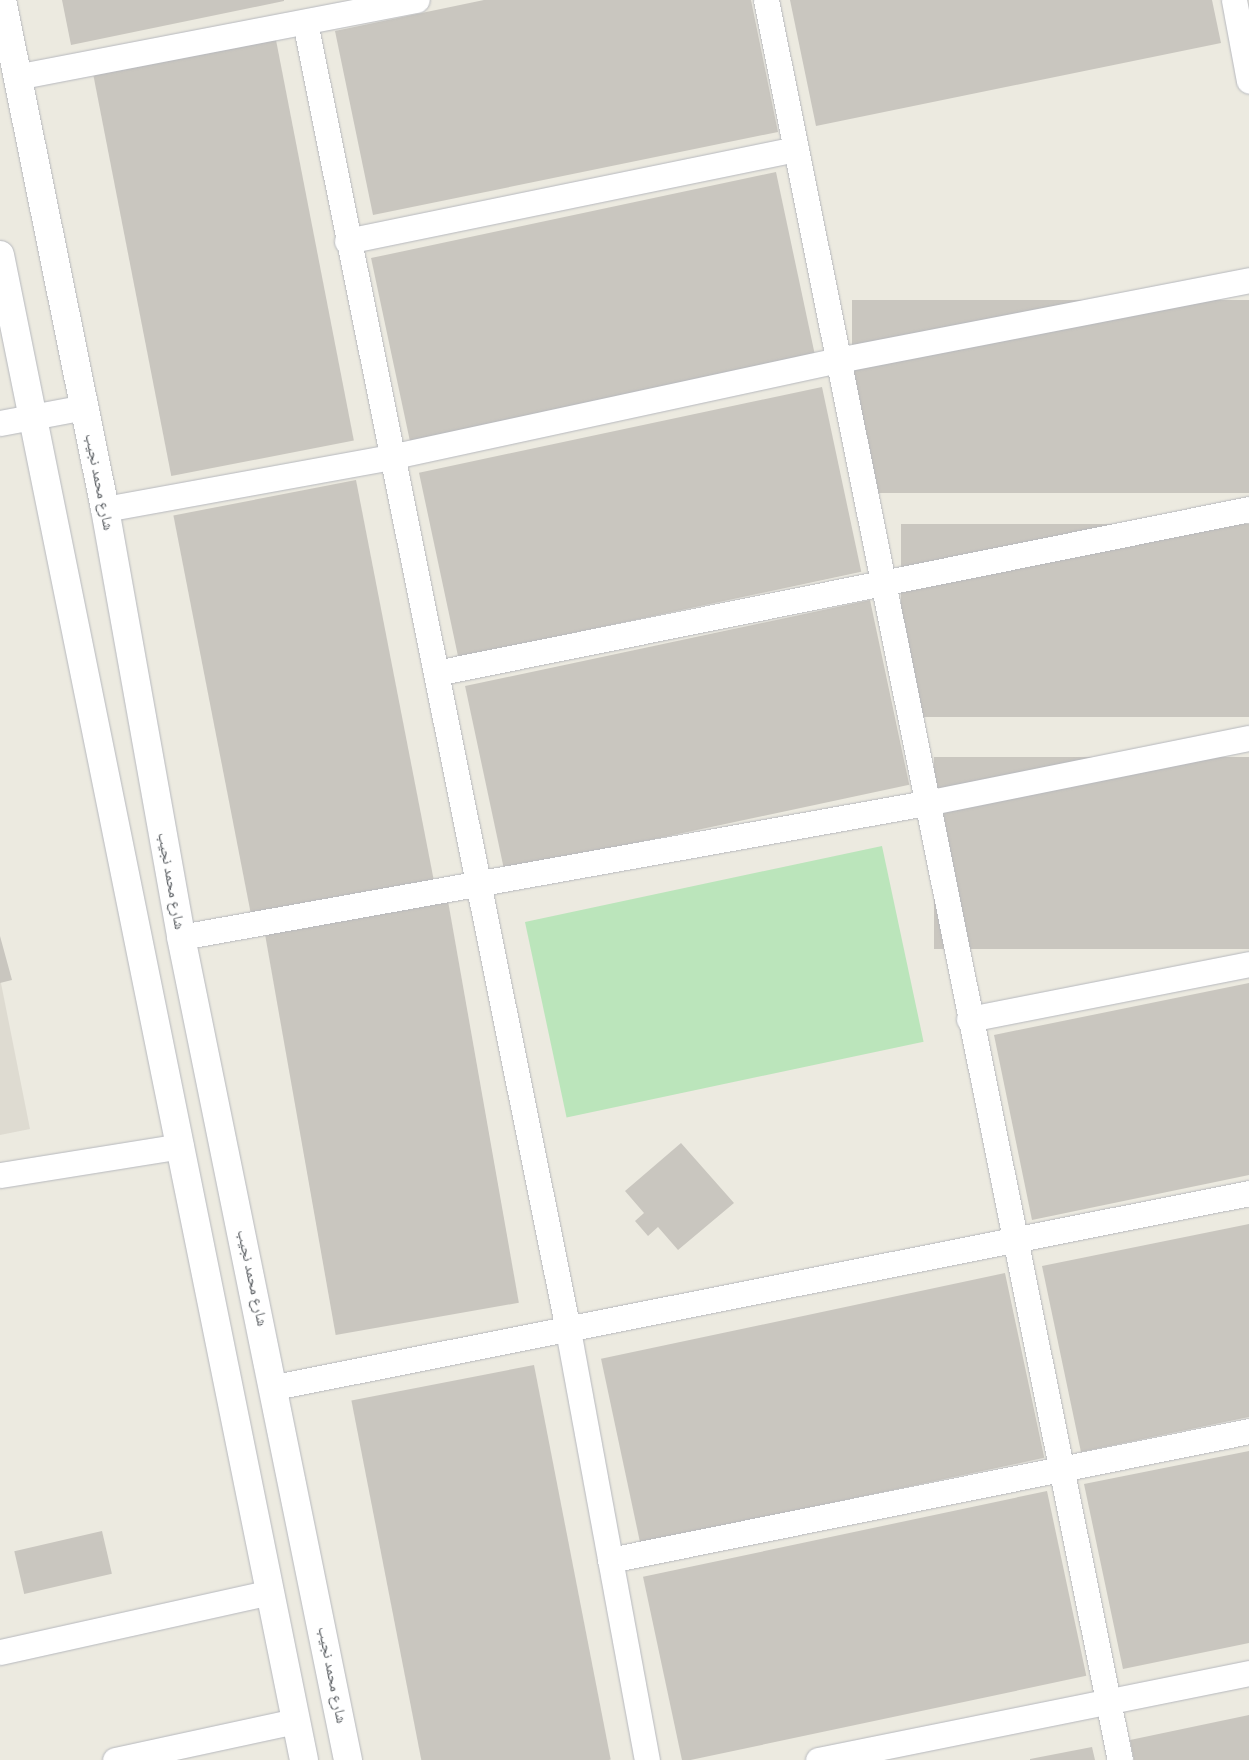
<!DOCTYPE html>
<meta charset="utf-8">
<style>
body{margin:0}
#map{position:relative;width:1249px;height:1760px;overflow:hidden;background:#eceae0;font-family:Raleway,"Noto Naskh Arabic",sans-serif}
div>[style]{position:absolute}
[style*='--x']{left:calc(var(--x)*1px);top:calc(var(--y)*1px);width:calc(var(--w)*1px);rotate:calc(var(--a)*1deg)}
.education>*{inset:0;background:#dedbd1}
.green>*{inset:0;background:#bbe5bb;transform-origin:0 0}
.building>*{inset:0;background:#c9c6bf;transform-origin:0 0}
.roads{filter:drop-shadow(0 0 1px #b6b8bd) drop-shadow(0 0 1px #b6b8bd)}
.minor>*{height:25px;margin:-12.5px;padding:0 12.5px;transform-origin:12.5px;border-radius:12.5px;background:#fff}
.secondary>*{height:28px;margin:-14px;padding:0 14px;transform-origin:14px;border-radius:14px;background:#fff}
span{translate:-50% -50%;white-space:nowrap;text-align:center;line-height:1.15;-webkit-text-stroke:5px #fff;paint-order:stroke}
.street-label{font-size:15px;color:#595d61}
</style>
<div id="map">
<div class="education">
<div style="clip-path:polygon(0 978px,30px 1129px,0 1135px)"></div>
</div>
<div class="green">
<div style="left:882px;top:846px;width:200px;height:365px;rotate:78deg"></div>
</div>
<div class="building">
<div style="clip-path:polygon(62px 0,284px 0,284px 1px,71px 45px)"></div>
<div style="clip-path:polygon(484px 0,751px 0,778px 132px,373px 215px,335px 31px)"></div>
<div style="clip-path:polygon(790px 0,1212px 0,1221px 43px,816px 126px)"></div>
<div style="left:276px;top:40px;width:408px;height:186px;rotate:79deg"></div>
<div style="left:776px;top:172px;width:189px;height:414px;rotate:78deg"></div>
<div style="left:1249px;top:300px;width:193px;height:397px;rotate:90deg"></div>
<div style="left:822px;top:387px;width:189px;height:412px;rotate:78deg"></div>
<div style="left:356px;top:480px;width:408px;height:186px;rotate:79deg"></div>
<div style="left:1249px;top:524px;width:193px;height:348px;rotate:90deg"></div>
<div style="left:870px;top:600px;width:189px;height:414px;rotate:78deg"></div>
<div style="left:1249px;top:757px;width:192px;height:315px;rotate:90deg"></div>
<div style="left:448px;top:901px;width:408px;height:186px;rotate:80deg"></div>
<div style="clip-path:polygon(0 936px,12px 980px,0 983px)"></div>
<div style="clip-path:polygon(1249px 983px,1249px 1175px,1032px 1220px,994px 1035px)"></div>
<div style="clip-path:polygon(681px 1143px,734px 1203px,678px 1250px,658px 1227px,648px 1236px,635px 1221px,644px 1213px,625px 1191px)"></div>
<div style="clip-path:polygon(1249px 1224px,1249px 1417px,1081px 1452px,1042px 1266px)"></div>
<div style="left:1005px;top:1273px;width:189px;height:413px;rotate:78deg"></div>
<div style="left:534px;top:1365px;width:402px;height:186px;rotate:79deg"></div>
<div style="clip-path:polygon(1249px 1451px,1249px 1643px,1123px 1669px,1084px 1484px)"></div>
<div style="left:1047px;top:1491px;width:189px;height:413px;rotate:78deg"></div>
<div style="left:102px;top:1531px;width:44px;height:90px;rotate:77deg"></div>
<div style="clip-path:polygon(1249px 1715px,1249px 1760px,1134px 1760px,1130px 1740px)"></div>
<div style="clip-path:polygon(1092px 1747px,1095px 1760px,1030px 1760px,1030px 1759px)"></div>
</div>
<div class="roads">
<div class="minor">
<div style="--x:766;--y:0;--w:1795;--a:78.63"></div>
<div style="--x:1234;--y:0;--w:82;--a:79.5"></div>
<div style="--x:305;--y:22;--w:1334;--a:78.63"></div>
<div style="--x:568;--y:1330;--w:437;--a:79.6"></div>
<div style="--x:16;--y:77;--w:408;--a:-10.9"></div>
<div style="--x:347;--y:241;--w:458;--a:-11.6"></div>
<div style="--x:0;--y:423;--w:86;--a:-10.7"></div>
<div style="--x:105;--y:509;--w:290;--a:-10.3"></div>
<div style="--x:390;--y:457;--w:458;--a:-12.2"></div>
<div style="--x:838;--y:360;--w:419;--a:-11"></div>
<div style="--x:436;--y:673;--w:829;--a:-11.4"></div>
<div style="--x:181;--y:937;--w:757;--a:-10.2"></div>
<div style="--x:926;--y:803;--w:329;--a:-11.4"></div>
<div style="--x:969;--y:1019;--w:285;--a:-11.1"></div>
<div style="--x:0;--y:1175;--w:183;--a:-9.1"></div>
<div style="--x:275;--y:1387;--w:993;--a:-11.26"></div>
<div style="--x:610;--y:1560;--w:652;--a:-11.41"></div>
<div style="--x:0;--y:1652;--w:277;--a:-12.5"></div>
<div style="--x:115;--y:1760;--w:185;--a:-12.2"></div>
<div style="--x:818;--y:1760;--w:440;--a:-11.4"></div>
</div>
<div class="secondary">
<div style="--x:2;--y:0;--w:519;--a:78.56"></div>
<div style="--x:105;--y:509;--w:435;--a:79.9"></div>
<div style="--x:181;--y:937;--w:840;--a:78.53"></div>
<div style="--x:0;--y:255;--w:1535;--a:78.58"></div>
</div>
</div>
<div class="street-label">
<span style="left:99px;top:482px;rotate:79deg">شارع محمد نجيب</span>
<span style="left:171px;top:881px;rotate:80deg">شارع محمد نجيب</span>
<span style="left:252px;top:1278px;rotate:78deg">شارع محمد نجيب</span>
<span style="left:332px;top:1675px;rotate:79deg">شارع محمد نجيب</span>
</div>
</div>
